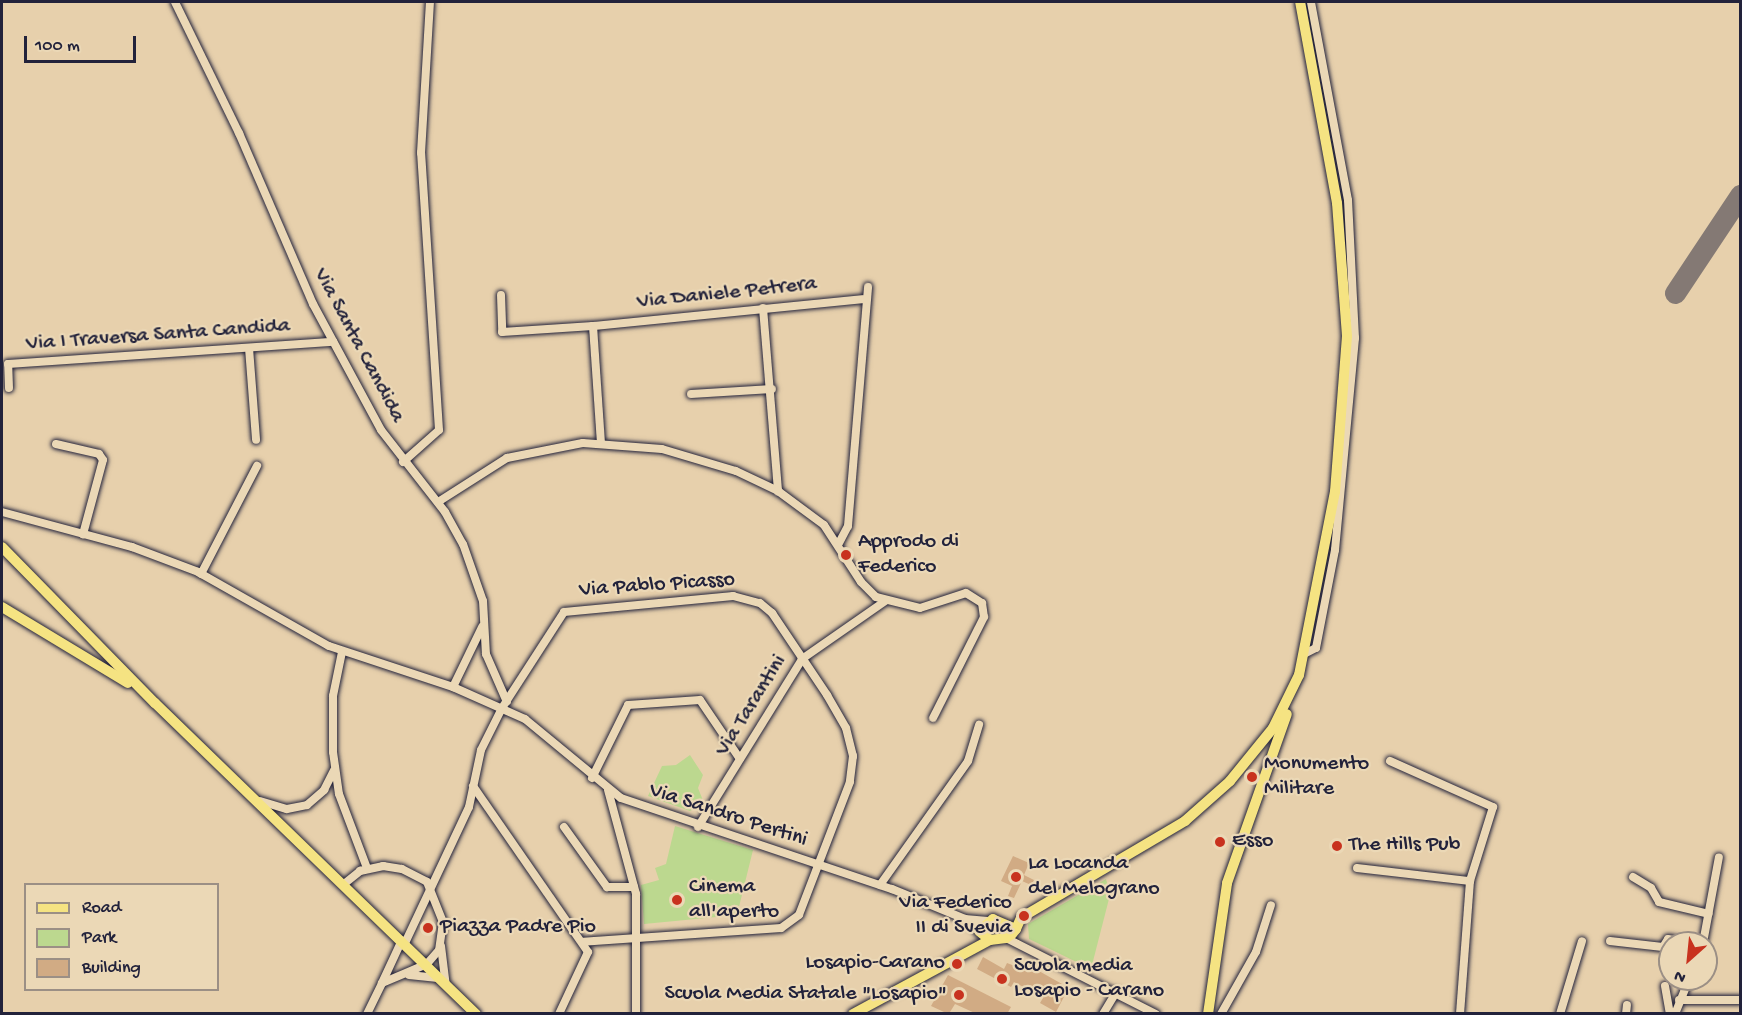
<!DOCTYPE html>
<style>
body{margin:0}
#map{position:relative;width:1742px;height:1015px;overflow:hidden;background:#e7d0ac;font-family:"Gochi Hand",sans-serif}
div>[style]{position:absolute}
[style*='--x']{left:calc(var(--x)*1px);top:calc(var(--y)*1px);width:calc(var(--w)*1px);rotate:calc(var(--a)*1deg)}
.green>*{inset:0;background:#bcd88f}
.taxiway>*{height:21px;margin:-10.5px;padding:0 10.5px;transform-origin:10.5px;border-radius:10.5px;background:#847974}
.building>*{inset:0;background:#d1ab84}
.roads{filter:drop-shadow(0 0 2px #22223b) drop-shadow(0 0 2px #22223b)}
.minor>*{height:8px;margin:-4px;padding:0 4px;transform-origin:4px;border-radius:4px;background:#ebd8b6}
.major>*{height:10px;margin:-5px;padding:0 5px;transform-origin:5px;border-radius:5px;background:#f5e382}
.dots>*{width:16px;height:16px;translate:-50% -50%;box-sizing:border-box;border:3px solid #ebd8b6;border-radius:50%}
span{translate:-50% -50%;white-space:nowrap;text-align:center;line-height:1.15;-webkit-text-stroke:4.5px #ebd8b6;paint-order:stroke}
.street-label{font-size:22px;color:#22223b}
.poi-label{font-size:22px;color:#22223b}
.left{translate:0 -50%;text-align:left}
.right{translate:-100% -50%;text-align:right}
.frame{position:absolute;inset:0;border:3px solid #22223b;pointer-events:none}
.legend{position:absolute;left:24px;top:883px;width:195px;height:108px;box-sizing:border-box;background:#ebd8b6;border:2px solid #9b8f85;margin:0;padding:8px 10px;list-style:none;font-size:18px;color:#22223b}
.legend li{display:flex;align-items:center;gap:12px;height:30px}
.legend b{width:30px;border:2px solid #9b8f85}
.north{position:absolute;left:1658px;top:931px;width:60px;height:60px;box-sizing:border-box;background:#ebd8b6;border:2px solid #9b8f85;border-radius:50%;rotate:207deg;font-size:16px;font-weight:700;line-height:24px;text-align:center;color:#22223b}
.north::after{content:'';display:block;margin:auto;width:21px;height:27px;background:#c8321e;clip-path:polygon(50% 0,100% 100%,50% 72%,0 100%)}
.scale{position:absolute;left:24px;top:36px;width:112px;height:27px;box-sizing:border-box;border:3px solid #22223b;border-top:0;padding-left:8px;font-size:18px;line-height:21px;white-space:nowrap;color:#22223b;-webkit-text-stroke:4px #ebd8b6;paint-order:stroke}
</style>
<div id="map">
<div class="green">
<div style="clip-path:polygon(690px 755px,703px 775px,698px 788px,704px 803px,690px 811px,648px 796px,662px 766px,676px 765px)"></div>
<div style="clip-path:polygon(675px 826px,753px 850px,737px 915px,644px 924px,641px 885px,659px 880px,655px 868px,666px 864px)"></div>
<div style="clip-path:polygon(1106px 879px,1110px 895px,1091px 969px,1029px 939px,1028px 924px)"></div>
</div>
<div class="taxiway">
<div style="--x:1675;--y:293;--w:118;--a:-56.4"></div>
</div>
<div class="building">
<div style="clip-path:polygon(1013px 856px,1029px 863px,1024px 875px,1034px 880px,1031px 885px,1022px 881px,1014px 898px,1008px 896px,1012px 886px,1001px 881px)"></div>
<div style="clip-path:polygon(983px 957px,1004px 969px,1007px 963px,1020px 968px,1023px 962px,1062px 984px,1060px 989px,1066px 993px,1056px 1012px,1040px 1003px,1043px 998px,1014px 982px,1011px 987px,977px 969px)"></div>
<div style="clip-path:polygon(948px 975px,1011px 1007px,1007px 1014px,977px 1014px,955px 1004px,950px 1012px,944px 1012px,931px 1006px)"></div>
</div>
<div class="roads">
<div class="minor">
<div style="--x:175;--y:2;--w:146;--a:64"></div>
<div style="--x:239;--y:133;--w:186;--a:66.6"></div>
<div style="--x:313;--y:304;--w:143;--a:61.6"></div>
<div style="--x:381;--y:430;--w:104;--a:52"></div>
<div style="--x:445;--y:512;--w:37;--a:61"></div>
<div style="--x:463;--y:544;--w:60;--a:70.7"></div>
<div style="--x:483;--y:601;--w:53;--a:86.8"></div>
<div style="--x:486;--y:654;--w:52;--a:66.4"></div>
<div style="--x:501;--y:295;--w:37;--a:88"></div>
<div style="--x:502;--y:332;--w:91;--a:-3.8"></div>
<div style="--x:593;--y:326;--w:116;--a:86.1"></div>
<div style="--x:763;--y:308;--w:184;--a:85.3"></div>
<div style="--x:593;--y:326;--w:271;--a:-5.7"></div>
<div style="--x:249;--y:348;--w:92;--a:85.6"></div>
<div style="--x:9;--y:388;--w:24;--a:-92"></div>
<div style="--x:8;--y:364;--w:326;--a:-3.9"></div>
<div style="--x:691;--y:394;--w:81;--a:-3.5"></div>
<div style="--x:56;--y:444;--w:44;--a:13.1"></div>
<div style="--x:99;--y:454;--w:7;--a:56"></div>
<div style="--x:103;--y:460;--w:77;--a:105.1"></div>
<div style="--x:403;--y:462;--w:48;--a:-41.6"></div>
<div style="--x:439;--y:430;--w:278;--a:-93.7"></div>
<div style="--x:421;--y:153;--w:151;--a:-86.6"></div>
<div style="--x:438;--y:502;--w:82;--a:-32.5"></div>
<div style="--x:507;--y:458;--w:77;--a:-11.2"></div>
<div style="--x:583;--y:443;--w:79;--a:4.3"></div>
<div style="--x:662;--y:449;--w:77;--a:16.6"></div>
<div style="--x:736;--y:471;--w:47;--a:25.5"></div>
<div style="--x:778;--y:491;--w:57;--a:36.5"></div>
<div style="--x:824;--y:525;--w:68;--a:57"></div>
<div style="--x:861;--y:582;--w:21;--a:45"></div>
<div style="--x:876;--y:597;--w:45;--a:14"></div>
<div style="--x:920;--y:608;--w:48;--a:-18.1"></div>
<div style="--x:966;--y:593;--w:19;--a:32"></div>
<div style="--x:982;--y:603;--w:14;--a:82"></div>
<div style="--x:984;--y:617;--w:113;--a:116.8"></div>
<div style="--x:2;--y:512;--w:135;--a:15.1"></div>
<div style="--x:132;--y:547;--w:71;--a:20.7"></div>
<div style="--x:198;--y:572;--w:150;--a:29.5"></div>
<div style="--x:329;--y:646;--w:131;--a:18.3"></div>
<div style="--x:453;--y:687;--w:79;--a:24"></div>
<div style="--x:525;--y:719;--w:124;--a:39.5"></div>
<div style="--x:621;--y:798;--w:286;--a:18.6"></div>
<div style="--x:892;--y:889;--w:79;--a:22.3"></div>
<div style="--x:965;--y:919;--w:18;--a:41"></div>
<div style="--x:839;--y:543;--w:19;--a:-62"></div>
<div style="--x:848;--y:526;--w:240;--a:-85.2"></div>
<div style="--x:201;--y:574;--w:122;--a:-62.6"></div>
<div style="--x:342;--y:652;--w:45;--a:101.6"></div>
<div style="--x:333;--y:696;--w:56;--a:90"></div>
<div style="--x:333;--y:752;--w:42;--a:81.9"></div>
<div style="--x:339;--y:794;--w:79;--a:69.3"></div>
<div style="--x:1306;--y:653;--w:11;--a:-27"></div>
<div style="--x:1316;--y:648;--w:100;--a:-79"></div>
<div style="--x:1335;--y:550;--w:213;--a:-84.6"></div>
<div style="--x:1355;--y:338;--w:138;--a:-92.9"></div>
<div style="--x:1348;--y:200;--w:201;--a:-100.6"></div>
<div style="--x:453;--y:687;--w:67;--a:-64.2"></div>
<div style="--x:1390;--y:761;--w:113;--a:24.1"></div>
<div style="--x:1493;--y:807;--w:77;--a:107.3"></div>
<div style="--x:1470;--y:881;--w:133;--a:94.3"></div>
<div style="--x:592;--y:778;--w:81;--a:-63.7"></div>
<div style="--x:628;--y:705;--w:72;--a:-4"></div>
<div style="--x:700;--y:700;--w:71;--a:55.9"></div>
<div style="--x:473;--y:786;--w:202;--a:55.3"></div>
<div style="--x:588;--y:952;--w:68;--a:115.1"></div>
<div style="--x:608;--y:790;--w:108;--a:74.9"></div>
<div style="--x:636;--y:894;--w:120;--a:90"></div>
<div style="--x:260;--y:801;--w:28;--a:17"></div>
<div style="--x:287;--y:809;--w:20;--a:-11"></div>
<div style="--x:307;--y:805;--w:23;--a:-41"></div>
<div style="--x:324;--y:790;--w:22;--a:-63"></div>
<div style="--x:564;--y:827;--w:74;--a:54.4"></div>
<div style="--x:607;--y:887;--w:27;--a:0"></div>
<div style="--x:698;--y:827;--w:198;--a:-58.2"></div>
<div style="--x:802;--y:659;--w:101;--a:-34.9"></div>
<div style="--x:1357;--y:868;--w:114;--a:6.6"></div>
<div style="--x:1633;--y:877;--w:21;--a:31"></div>
<div style="--x:1651;--y:888;--w:16;--a:60"></div>
<div style="--x:1659;--y:902;--w:51;--a:13.5"></div>
<div style="--x:344;--y:884;--w:21;--a:-39"></div>
<div style="--x:360;--y:871;--w:24;--a:-12"></div>
<div style="--x:383;--y:866;--w:19;--a:9"></div>
<div style="--x:402;--y:869;--w:28;--a:27"></div>
<div style="--x:427;--y:882;--w:43;--a:68.2"></div>
<div style="--x:443;--y:922;--w:28;--a:98"></div>
<div style="--x:439;--y:950;--w:18;--a:131"></div>
<div style="--x:427;--y:964;--w:49;--a:157.1"></div>
<div style="--x:382;--y:983;--w:47;--a:-65.1"></div>
<div style="--x:880;--y:885;--w:152;--a:-54.6"></div>
<div style="--x:968;--y:761;--w:38;--a:-73"></div>
<div style="--x:965;--y:919;--w:23;--a:5"></div>
<div style="--x:1006;--y:938;--w:168;--a:26.9"></div>
<div style="--x:1610;--y:941;--w:53;--a:6.5"></div>
<div style="--x:1663;--y:947;--w:9;--a:-58"></div>
<div style="--x:1668;--y:939;--w:25;--a:9"></div>
<div style="--x:405;--y:943;--w:150;--a:-64.8"></div>
<div style="--x:469;--y:807;--w:58;--a:-78.1"></div>
<div style="--x:481;--y:750;--w:47;--a:-63.4"></div>
<div style="--x:502;--y:708;--w:114;--a:-57.1"></div>
<div style="--x:564;--y:612;--w:170;--a:-5.4"></div>
<div style="--x:733;--y:596;--w:28;--a:15"></div>
<div style="--x:760;--y:603;--w:16;--a:40"></div>
<div style="--x:772;--y:613;--w:99;--a:56.1"></div>
<div style="--x:827;--y:695;--w:38;--a:60"></div>
<div style="--x:846;--y:728;--w:29;--a:76"></div>
<div style="--x:853;--y:756;--w:26;--a:97"></div>
<div style="--x:850;--y:782;--w:142;--a:111"></div>
<div style="--x:799;--y:915;--w:22;--a:144"></div>
<div style="--x:781;--y:928;--w:198;--a:176"></div>
<div style="--x:1703;--y:943;--w:87;--a:-79.5"></div>
<div style="--x:441;--y:946;--w:38;--a:83"></div>
<div style="--x:409;--y:975;--w:29;--a:6"></div>
<div style="--x:1665;--y:986;--w:28;--a:80"></div>
<div style="--x:1679;--y:1000;--w:61;--a:0"></div>
<div style="--x:367;--y:1014;--w:34;--a:-64"></div>
<div style="--x:1103;--y:1014;--w:26;--a:-59"></div>
<div style="--x:1221;--y:1014;--w:71;--a:-60.6"></div>
<div style="--x:1256;--y:952;--w:49;--a:-72.3"></div>
<div style="--x:1560;--y:1014;--w:76;--a:-73.2"></div>
<div style="--x:1626;--y:1014;--w:9;--a:-84"></div>
<div style="--x:1675;--y:1014;--w:38;--a:-68"></div>
</div>
<div class="major">
<div style="--x:2;--y:547;--w:219;--a:45.6"></div>
<div style="--x:155;--y:703;--w:447;--a:44.1"></div>
<div style="--x:2;--y:607;--w:147;--a:31.1"></div>
<div style="--x:1016;--y:929;--w:25;--a:-157"></div>
<div style="--x:993;--y:919;--w:18;--a:139"></div>
<div style="--x:979;--y:931;--w:14;--a:39"></div>
<div style="--x:990;--y:940;--w:16;--a:-7"></div>
<div style="--x:1006;--y:938;--w:7;--a:-34"></div>
<div style="--x:1012;--y:934;--w:6;--a:-51"></div>
<div style="--x:1016;--y:929;--w:12;--a:-66"></div>
<div style="--x:1021;--y:918;--w:4;--a:-34"></div>
<div style="--x:1024;--y:916;--w:187;--a:-30.5"></div>
<div style="--x:1185;--y:821;--w:60;--a:-41.6"></div>
<div style="--x:1230;--y:781;--w:68;--a:-50.9"></div>
<div style="--x:1273;--y:728;--w:59;--a:-63.9"></div>
<div style="--x:1299;--y:675;--w:187;--a:-78.9"></div>
<div style="--x:1335;--y:492;--w:156;--a:-85.6"></div>
<div style="--x:1347;--y:336;--w:133;--a:-94.3"></div>
<div style="--x:1337;--y:203;--w:204;--a:-100.4"></div>
<div style="--x:853;--y:1014;--w:156;--a:-28.4"></div>
<div style="--x:1208;--y:1014;--w:132;--a:-81.7"></div>
<div style="--x:1227;--y:883;--w:179;--a:-70.5"></div>
</div>
</div>
<div class="dots">
<div style="left:846px;top:555px;background:#c8321e"></div>
<div style="left:1252px;top:777px;background:#c8321e"></div>
<div style="left:1220px;top:842px;background:#c8321e"></div>
<div style="left:1337px;top:846px;background:#c8321e"></div>
<div style="left:1016px;top:877px;background:#c8321e"></div>
<div style="left:677px;top:900px;background:#c8321e"></div>
<div style="left:1024px;top:916px;background:#c8321e"></div>
<div style="left:428px;top:928px;background:#c8321e"></div>
<div style="left:957px;top:964px;background:#c8321e"></div>
<div style="left:1002px;top:979px;background:#c8321e"></div>
<div style="left:959px;top:995px;background:#c8321e"></div>
</div>
<div class="street-label">
<span style="left:727px;top:294px;rotate:-6deg">Via Daniele Petrera</span>
<span style="left:158px;top:336px;rotate:-4deg">Via I Traversa Santa Candida</span>
<span style="left:358px;top:346px;rotate:62deg">Via Santa Candida</span>
<span style="left:657px;top:586px;rotate:-4deg">Via Pablo Picasso</span>
<span style="left:752px;top:706px;rotate:-58deg">Via Tarantini</span>
<span style="left:728px;top:816px;rotate:18deg">Via Sandro Pertini</span>
</div>
<div class="poi-label">
<span class="left" style="left:858px;top:555px">Approdo di<br>Federico</span>
<span class="left" style="left:1264px;top:777px">Monumento<br>Militare</span>
<span class="left" style="left:1232px;top:842px">Esso</span>
<span class="left" style="left:1349px;top:846px">The Hills Pub</span>
<span class="left" style="left:1028px;top:877px">La Locanda<br>del Melograno</span>
<span class="left" style="left:689px;top:900px">Cinema<br>all'aperto</span>
<span class="right" style="left:1012px;top:916px">Via Federico<br>II di Svevia</span>
<span class="left" style="left:440px;top:928px">Piazza Padre Pio</span>
<span class="right" style="left:945px;top:964px">Losapio-Carano</span>
<span class="left" style="left:1014px;top:979px">Scuola media<br>Losapio - Carano</span>
<span class="right" style="left:947px;top:995px">Scuola Media Statale "Losapio"</span>
</div>
<div class="frame"></div>
<ul class="legend">
<li><b style="height:8px;background:#f5e382"></b>Road</li>
<li><b style="height:16px;background:#bcd88f"></b>Park</li>
<li><b style="height:16px;background:#d1ab84"></b>Building</li>
</ul>
<div class="north">N</div>
<div class="scale">100 m</div>
</div>
